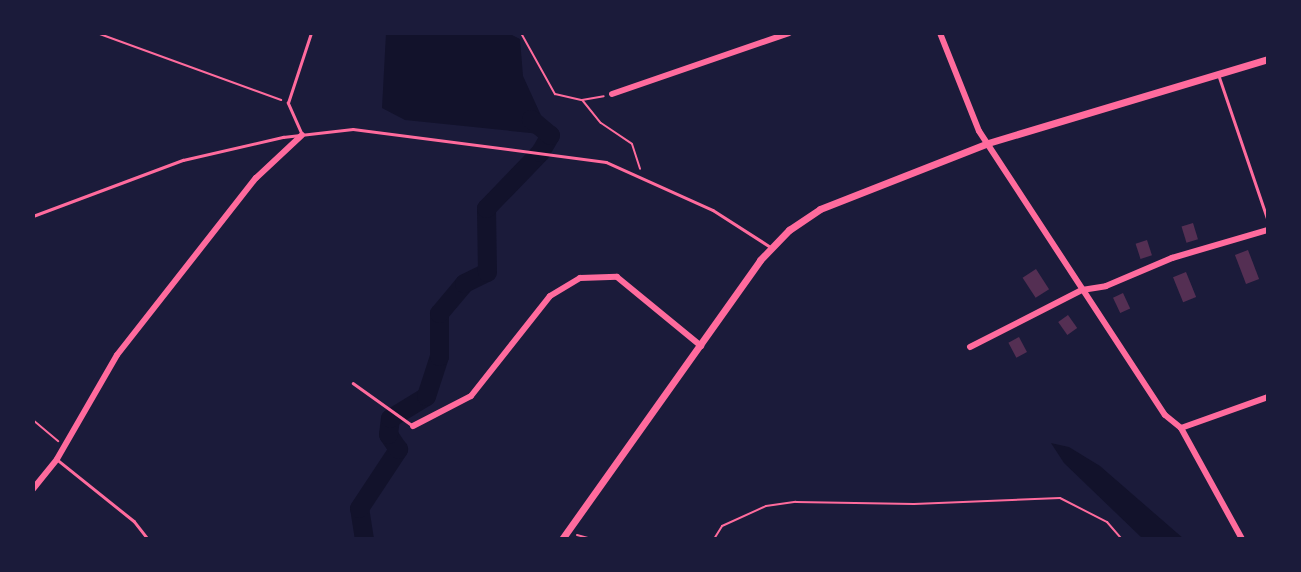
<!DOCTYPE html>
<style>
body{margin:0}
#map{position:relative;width:1301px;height:572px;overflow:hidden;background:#1b1b3a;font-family:"Fira Sans",sans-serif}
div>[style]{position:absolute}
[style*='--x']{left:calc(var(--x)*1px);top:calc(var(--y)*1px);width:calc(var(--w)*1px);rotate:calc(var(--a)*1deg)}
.water>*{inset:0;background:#12122b}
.river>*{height:19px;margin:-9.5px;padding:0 9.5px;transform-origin:9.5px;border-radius:9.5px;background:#12122b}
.building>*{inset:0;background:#542f53;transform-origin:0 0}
.path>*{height:2px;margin:-1px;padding:0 1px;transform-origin:1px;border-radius:1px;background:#ff6b9d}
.service>*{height:2.5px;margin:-1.25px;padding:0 1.25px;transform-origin:1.25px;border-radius:1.25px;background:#ff6b9d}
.minor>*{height:6px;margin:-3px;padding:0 3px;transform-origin:3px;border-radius:3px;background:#ff6b9d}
.tertiary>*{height:7px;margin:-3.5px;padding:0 3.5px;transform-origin:3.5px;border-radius:3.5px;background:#ff6b9d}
span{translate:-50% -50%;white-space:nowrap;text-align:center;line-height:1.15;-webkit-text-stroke:6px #1b1b3a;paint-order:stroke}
.frame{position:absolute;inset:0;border:35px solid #1b1b3a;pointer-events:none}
</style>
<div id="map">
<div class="water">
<div style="clip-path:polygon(386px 33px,508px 33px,520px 39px,523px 76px,550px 135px,405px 120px,382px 108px)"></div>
<div style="clip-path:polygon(1051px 443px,1069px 447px,1100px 466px,1184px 539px,1143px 539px,1064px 463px)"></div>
</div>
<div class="river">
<div style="--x:364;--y:539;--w:31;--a:-99"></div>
<div style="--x:359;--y:508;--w:71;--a:-56.5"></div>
<div style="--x:398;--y:449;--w:18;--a:-124"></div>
<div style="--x:388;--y:434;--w:16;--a:-83"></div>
<div style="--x:390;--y:418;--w:42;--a:-31.4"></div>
<div style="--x:426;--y:396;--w:42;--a:-72"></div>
<div style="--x:439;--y:356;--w:43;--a:-90"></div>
<div style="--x:439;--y:313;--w:39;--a:-50"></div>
<div style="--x:464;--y:283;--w:25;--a:-26"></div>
<div style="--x:487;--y:272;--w:64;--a:-90.9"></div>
<div style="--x:486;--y:208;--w:78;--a:-46"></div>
<div style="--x:540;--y:152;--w:20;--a:-60"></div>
<div style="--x:550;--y:135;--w:25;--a:-140"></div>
</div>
<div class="building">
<div style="left:1193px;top:223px;width:17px;height:12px;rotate:73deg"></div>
<div style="left:1147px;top:240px;width:16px;height:12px;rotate:72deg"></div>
<div style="left:1248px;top:250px;width:31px;height:14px;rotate:69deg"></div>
<div style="left:1036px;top:269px;width:24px;height:16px;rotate:57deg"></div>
<div style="left:1186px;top:272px;width:27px;height:14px;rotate:68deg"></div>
<div style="left:1123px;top:293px;width:17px;height:11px;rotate:65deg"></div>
<div style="left:1068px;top:315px;width:16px;height:12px;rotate:55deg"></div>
<div style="left:1019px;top:337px;width:17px;height:12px;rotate:62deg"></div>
</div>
<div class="path">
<div style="--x:97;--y:33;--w:196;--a:20"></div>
<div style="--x:521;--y:33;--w:70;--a:60.9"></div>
<div style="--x:555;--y:94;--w:28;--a:13"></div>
<div style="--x:582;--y:100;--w:22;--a:-10"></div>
<div style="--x:583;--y:101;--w:28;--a:51"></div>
<div style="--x:601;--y:123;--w:37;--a:34"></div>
<div style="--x:632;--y:144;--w:26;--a:72"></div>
<div style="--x:33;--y:420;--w:33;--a:40"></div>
<div style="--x:577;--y:535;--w:16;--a:15"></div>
<div style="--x:714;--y:539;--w:15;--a:-58"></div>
<div style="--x:722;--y:526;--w:48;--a:-24.4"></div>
<div style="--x:766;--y:506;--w:30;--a:-8"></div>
<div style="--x:796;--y:502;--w:118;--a:1"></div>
<div style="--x:914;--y:504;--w:146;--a:-2.4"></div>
<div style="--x:1060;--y:498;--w:53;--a:27.1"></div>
<div style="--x:1107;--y:522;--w:23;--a:49"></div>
</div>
<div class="service">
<div style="--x:1219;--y:76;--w:152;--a:71.2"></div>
<div style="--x:302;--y:135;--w:35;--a:-114"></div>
<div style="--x:288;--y:103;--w:74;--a:-71.8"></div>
<div style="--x:33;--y:216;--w:160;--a:-20.5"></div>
<div style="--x:183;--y:160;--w:103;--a:-13"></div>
<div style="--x:283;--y:137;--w:70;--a:-6.5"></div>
<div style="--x:353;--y:129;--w:255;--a:7.4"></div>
<div style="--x:606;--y:162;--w:117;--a:24.2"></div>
<div style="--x:713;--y:210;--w:67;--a:32.7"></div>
<div style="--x:353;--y:383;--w:74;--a:35.6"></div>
<div style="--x:59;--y:461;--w:96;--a:38.7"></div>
<div style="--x:134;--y:521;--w:23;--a:52"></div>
</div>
<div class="minor">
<div style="--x:940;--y:33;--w:105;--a:68.3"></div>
<div style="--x:979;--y:131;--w:339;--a:56.8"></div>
<div style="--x:1165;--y:415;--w:21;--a:39"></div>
<div style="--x:1181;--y:428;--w:127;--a:61.2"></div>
<div style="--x:612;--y:94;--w:187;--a:-19"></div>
<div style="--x:970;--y:347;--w:126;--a:-27"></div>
<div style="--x:1082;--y:290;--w:24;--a:-9"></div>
<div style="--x:1106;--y:286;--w:72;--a:-23"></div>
<div style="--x:1172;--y:258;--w:100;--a:-16.3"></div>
<div style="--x:413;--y:426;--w:65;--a:-27.3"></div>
<div style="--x:471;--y:396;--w:127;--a:-51.7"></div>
<div style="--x:550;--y:296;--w:35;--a:-31"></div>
<div style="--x:580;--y:278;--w:37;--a:-2"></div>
<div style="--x:617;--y:277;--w:109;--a:39.4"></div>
<div style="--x:1181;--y:428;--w:92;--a:-19.6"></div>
<div style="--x:33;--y:489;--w:38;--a:-51"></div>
<div style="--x:57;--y:459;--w:120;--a:-60"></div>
<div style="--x:117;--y:355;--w:225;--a:-51.9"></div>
<div style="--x:256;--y:178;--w:63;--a:-43.1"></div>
</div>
<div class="tertiary">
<div style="--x:562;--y:539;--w:342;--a:-54.6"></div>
<div style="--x:760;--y:260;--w:42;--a:-46"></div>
<div style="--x:789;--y:230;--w:37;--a:-34"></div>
<div style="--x:820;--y:209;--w:180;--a:-21.4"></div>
<div style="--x:988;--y:143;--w:292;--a:-16.7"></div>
</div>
<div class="frame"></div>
</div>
